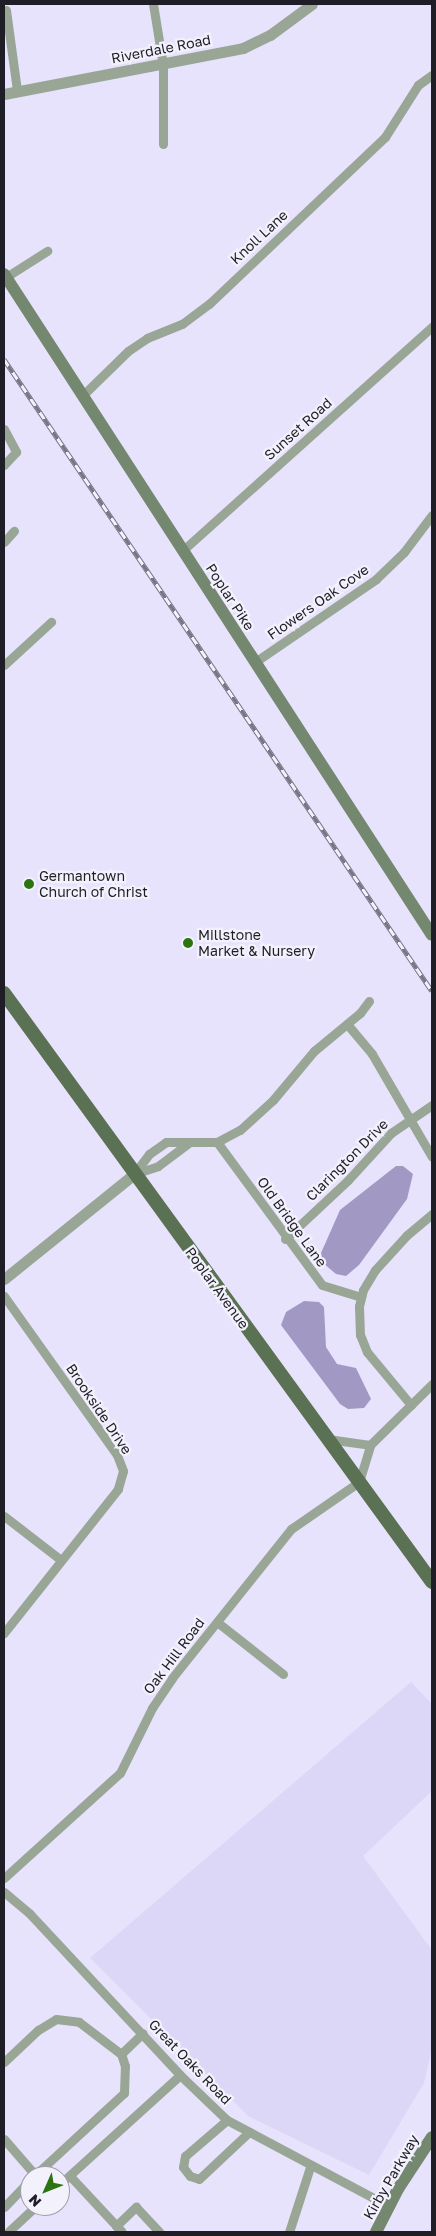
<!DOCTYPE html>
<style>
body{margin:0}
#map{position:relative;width:436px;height:2236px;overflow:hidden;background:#e7e3fc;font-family:"Golos Text",sans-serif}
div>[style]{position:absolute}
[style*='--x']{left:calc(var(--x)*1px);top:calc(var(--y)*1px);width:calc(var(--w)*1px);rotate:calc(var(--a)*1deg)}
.built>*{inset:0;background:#dcd7f7}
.water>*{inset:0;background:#a199c4}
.minor>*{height:9px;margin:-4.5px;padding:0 4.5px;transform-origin:4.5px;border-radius:4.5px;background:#99a696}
.tertiary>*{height:11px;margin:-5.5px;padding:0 5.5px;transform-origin:5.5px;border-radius:5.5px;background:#99a696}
.secondary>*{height:12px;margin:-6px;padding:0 6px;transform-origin:6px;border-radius:6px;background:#74876f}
.primary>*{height:14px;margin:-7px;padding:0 7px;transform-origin:7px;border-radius:7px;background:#5a7153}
.rail>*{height:4.5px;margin-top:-2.25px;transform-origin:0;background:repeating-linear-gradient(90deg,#f3f2fc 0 8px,#777484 0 16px);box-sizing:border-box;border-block:1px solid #777484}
.dots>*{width:14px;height:14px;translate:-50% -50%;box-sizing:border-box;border:2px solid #f3f2fc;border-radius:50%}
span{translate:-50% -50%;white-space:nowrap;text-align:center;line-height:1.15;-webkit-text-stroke:4.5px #f3f2fc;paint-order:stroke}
.street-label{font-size:14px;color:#1f1e27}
.poi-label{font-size:14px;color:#1f1e27}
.left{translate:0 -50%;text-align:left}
.frame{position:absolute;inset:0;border:5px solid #1f1e27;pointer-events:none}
.north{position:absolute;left:20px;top:2166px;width:50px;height:50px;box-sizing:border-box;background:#f3f2fc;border:1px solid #9e9da7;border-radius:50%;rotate:226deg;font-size:14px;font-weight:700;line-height:20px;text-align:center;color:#1f1e27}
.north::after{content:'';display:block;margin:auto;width:18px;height:22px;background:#2e7311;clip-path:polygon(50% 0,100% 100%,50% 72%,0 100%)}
</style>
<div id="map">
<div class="built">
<div style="clip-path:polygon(411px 1682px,432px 1704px,432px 1791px,363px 1856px,432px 1950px,432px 2048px,424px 2083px,369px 2175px,248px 2116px,90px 1958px)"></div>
</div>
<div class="water">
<div style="clip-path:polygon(396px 1166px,403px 1166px,413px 1174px,407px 1199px,359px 1265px,346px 1276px,336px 1274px,323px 1263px,321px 1253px,340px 1210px)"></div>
<div style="clip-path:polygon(304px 1301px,319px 1302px,324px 1307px,326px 1347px,337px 1364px,356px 1368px,371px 1399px,364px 1408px,348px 1409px,340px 1404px,281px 1325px,286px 1312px)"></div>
</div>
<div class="minor">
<div style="--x:153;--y:4;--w:62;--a:80.7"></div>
<div style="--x:163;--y:65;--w:79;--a:90"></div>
<div style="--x:6;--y:10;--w:81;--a:82.2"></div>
<div style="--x:6;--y:277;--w:49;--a:-32.4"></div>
<div style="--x:83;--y:395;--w:63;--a:-44.4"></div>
<div style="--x:128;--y:351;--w:23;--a:-34"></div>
<div style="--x:147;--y:338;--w:38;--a:-22"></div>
<div style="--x:182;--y:324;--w:34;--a:-37"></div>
<div style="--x:209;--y:304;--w:243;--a:-43.5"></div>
<div style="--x:385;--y:137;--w:62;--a:-57.6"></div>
<div style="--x:418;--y:85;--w:17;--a:-36"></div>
<div style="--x:4;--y:429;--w:26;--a:62"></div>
<div style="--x:16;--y:452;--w:18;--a:133"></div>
<div style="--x:4;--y:542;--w:15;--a:-48"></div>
<div style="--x:182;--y:551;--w:336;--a:-41.9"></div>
<div style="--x:255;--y:662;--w:147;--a:-34.4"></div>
<div style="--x:376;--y:579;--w:39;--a:-44"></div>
<div style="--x:404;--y:552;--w:46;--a:-52.9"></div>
<div style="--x:4;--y:665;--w:64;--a:-42.5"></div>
<div style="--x:347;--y:1024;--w:39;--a:50"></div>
<div style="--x:372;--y:1054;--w:119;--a:59.8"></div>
<div style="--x:217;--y:1142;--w:177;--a:53.7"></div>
<div style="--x:322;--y:1285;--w:41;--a:17.1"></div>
<div style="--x:134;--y:1174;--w:25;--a:-53"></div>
<div style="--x:149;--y:1154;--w:21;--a:-35"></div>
<div style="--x:166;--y:1142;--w:51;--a:0"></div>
<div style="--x:217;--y:1142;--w:26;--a:-28"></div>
<div style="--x:240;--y:1130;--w:45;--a:-42.3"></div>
<div style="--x:273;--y:1100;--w:64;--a:-50.1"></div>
<div style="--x:314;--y:1051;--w:60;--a:-39.6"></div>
<div style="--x:360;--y:1013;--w:15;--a:-53"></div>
<div style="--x:134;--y:1174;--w:25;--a:-18"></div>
<div style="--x:158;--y:1166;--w:38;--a:-37"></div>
<div style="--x:285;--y:1239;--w:86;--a:-43.1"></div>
<div style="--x:348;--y:1180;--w:64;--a:-47.5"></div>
<div style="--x:391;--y:1133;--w:50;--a:-34.3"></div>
<div style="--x:4;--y:1296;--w:195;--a:54.6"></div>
<div style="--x:117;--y:1455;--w:17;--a:69"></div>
<div style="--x:123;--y:1471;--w:19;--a:106"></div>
<div style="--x:118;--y:1489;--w:184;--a:128.4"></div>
<div style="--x:411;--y:1405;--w:69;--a:-129.7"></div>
<div style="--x:367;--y:1352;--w:18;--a:-112"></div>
<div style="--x:360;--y:1335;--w:29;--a:-92"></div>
<div style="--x:359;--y:1306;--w:16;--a:-76"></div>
<div style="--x:363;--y:1290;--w:23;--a:-59"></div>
<div style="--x:375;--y:1270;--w:47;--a:-47.6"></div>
<div style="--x:407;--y:1235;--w:33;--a:-40"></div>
<div style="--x:328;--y:1439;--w:42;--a:8.1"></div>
<div style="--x:4;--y:1516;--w:72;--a:37.7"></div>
<div style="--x:217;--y:1622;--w:84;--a:38.2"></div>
<div style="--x:4;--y:1878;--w:156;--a:-42.2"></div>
<div style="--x:120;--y:1773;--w:72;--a:-63.8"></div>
<div style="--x:152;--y:1708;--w:36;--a:-56"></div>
<div style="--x:172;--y:1678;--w:191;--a:-51.4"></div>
<div style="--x:291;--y:1529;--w:83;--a:-34.7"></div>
<div style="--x:359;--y:1482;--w:39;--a:-73"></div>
<div style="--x:370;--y:1445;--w:87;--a:-44.5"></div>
<div style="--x:4;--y:1892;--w:34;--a:40"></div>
<div style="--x:30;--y:1914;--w:220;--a:47"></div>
<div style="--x:180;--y:2075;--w:65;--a:43.8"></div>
<div style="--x:227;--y:2120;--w:183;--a:28"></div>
<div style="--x:121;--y:2054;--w:30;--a:-44"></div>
<div style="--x:4;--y:2062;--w:47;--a:-43.3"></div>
<div style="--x:38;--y:2030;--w:21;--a:-31"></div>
<div style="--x:56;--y:2019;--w:23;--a:7"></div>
<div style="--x:79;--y:2022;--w:53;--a:37.3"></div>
<div style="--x:227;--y:2120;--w:55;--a:139.4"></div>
<div style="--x:185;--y:2156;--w:11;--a:100"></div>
<div style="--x:183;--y:2167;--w:11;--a:52"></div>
<div style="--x:190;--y:2176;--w:9;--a:18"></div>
<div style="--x:199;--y:2179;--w:69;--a:-43.2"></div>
<div style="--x:4;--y:2139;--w:49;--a:49.1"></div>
<div style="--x:34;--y:2176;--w:122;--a:-42.7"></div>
<div style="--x:124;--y:2093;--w:27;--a:-88"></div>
<div style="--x:125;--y:2066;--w:13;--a:-108"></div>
<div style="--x:70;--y:2176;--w:76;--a:47.1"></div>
<div style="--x:60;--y:2184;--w:162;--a:-42.2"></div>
<div style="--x:4;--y:2207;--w:37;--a:-46"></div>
<div style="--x:116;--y:2226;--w:28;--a:-44"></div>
<div style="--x:136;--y:2207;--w:34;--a:47"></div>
<div style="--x:8;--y:2232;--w:38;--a:-43"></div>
<div style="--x:289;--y:2232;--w:68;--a:-72.1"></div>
</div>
<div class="tertiary">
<div style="--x:4;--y:94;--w:243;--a:-10.9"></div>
<div style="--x:243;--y:48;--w:30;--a:-26"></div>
<div style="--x:270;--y:35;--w:52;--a:-36.4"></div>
<div style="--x:4;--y:1279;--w:167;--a:-38.9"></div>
</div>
<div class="secondary">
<div style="--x:4;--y:274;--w:787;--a:57.08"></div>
<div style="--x:376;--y:2232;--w:48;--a:-62.9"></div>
<div style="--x:398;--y:2189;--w:62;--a:-56.8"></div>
</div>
<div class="primary">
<div style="--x:4;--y:993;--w:728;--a:54"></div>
</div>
<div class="rail">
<div style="--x:4;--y:359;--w:763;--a:55.89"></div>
</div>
<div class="dots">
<div style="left:29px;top:884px;background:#2e7311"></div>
<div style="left:188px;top:943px;background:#2e7311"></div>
</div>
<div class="street-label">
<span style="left:161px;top:49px;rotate:-11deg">Riverdale Road</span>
<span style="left:259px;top:237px;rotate:-43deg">Knoll Lane</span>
<span style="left:298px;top:429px;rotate:-42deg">Sunset Road</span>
<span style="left:230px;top:597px;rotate:57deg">Poplar Pike</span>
<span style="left:318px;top:602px;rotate:-35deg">Flowers Oak Cove</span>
<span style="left:347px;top:1160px;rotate:-45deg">Clarington Drive</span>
<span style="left:292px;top:1222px;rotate:54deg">Old Bridge Lane</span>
<span style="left:217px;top:1288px;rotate:54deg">Poplar Avenue</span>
<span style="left:99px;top:1409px;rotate:56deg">Brookside Drive</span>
<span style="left:174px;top:1656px;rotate:-53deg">Oak Hill Road</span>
<span style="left:190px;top:2062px;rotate:46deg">Great Oaks Road</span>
<span style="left:391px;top:2177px;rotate:-60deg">Kirby Parkway</span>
</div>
<div class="poi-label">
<span class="left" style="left:39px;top:884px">Germantown<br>Church of Christ</span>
<span class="left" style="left:198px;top:943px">Millstone<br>Market &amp; Nursery</span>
</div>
<div class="frame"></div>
<div class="north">N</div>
</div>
